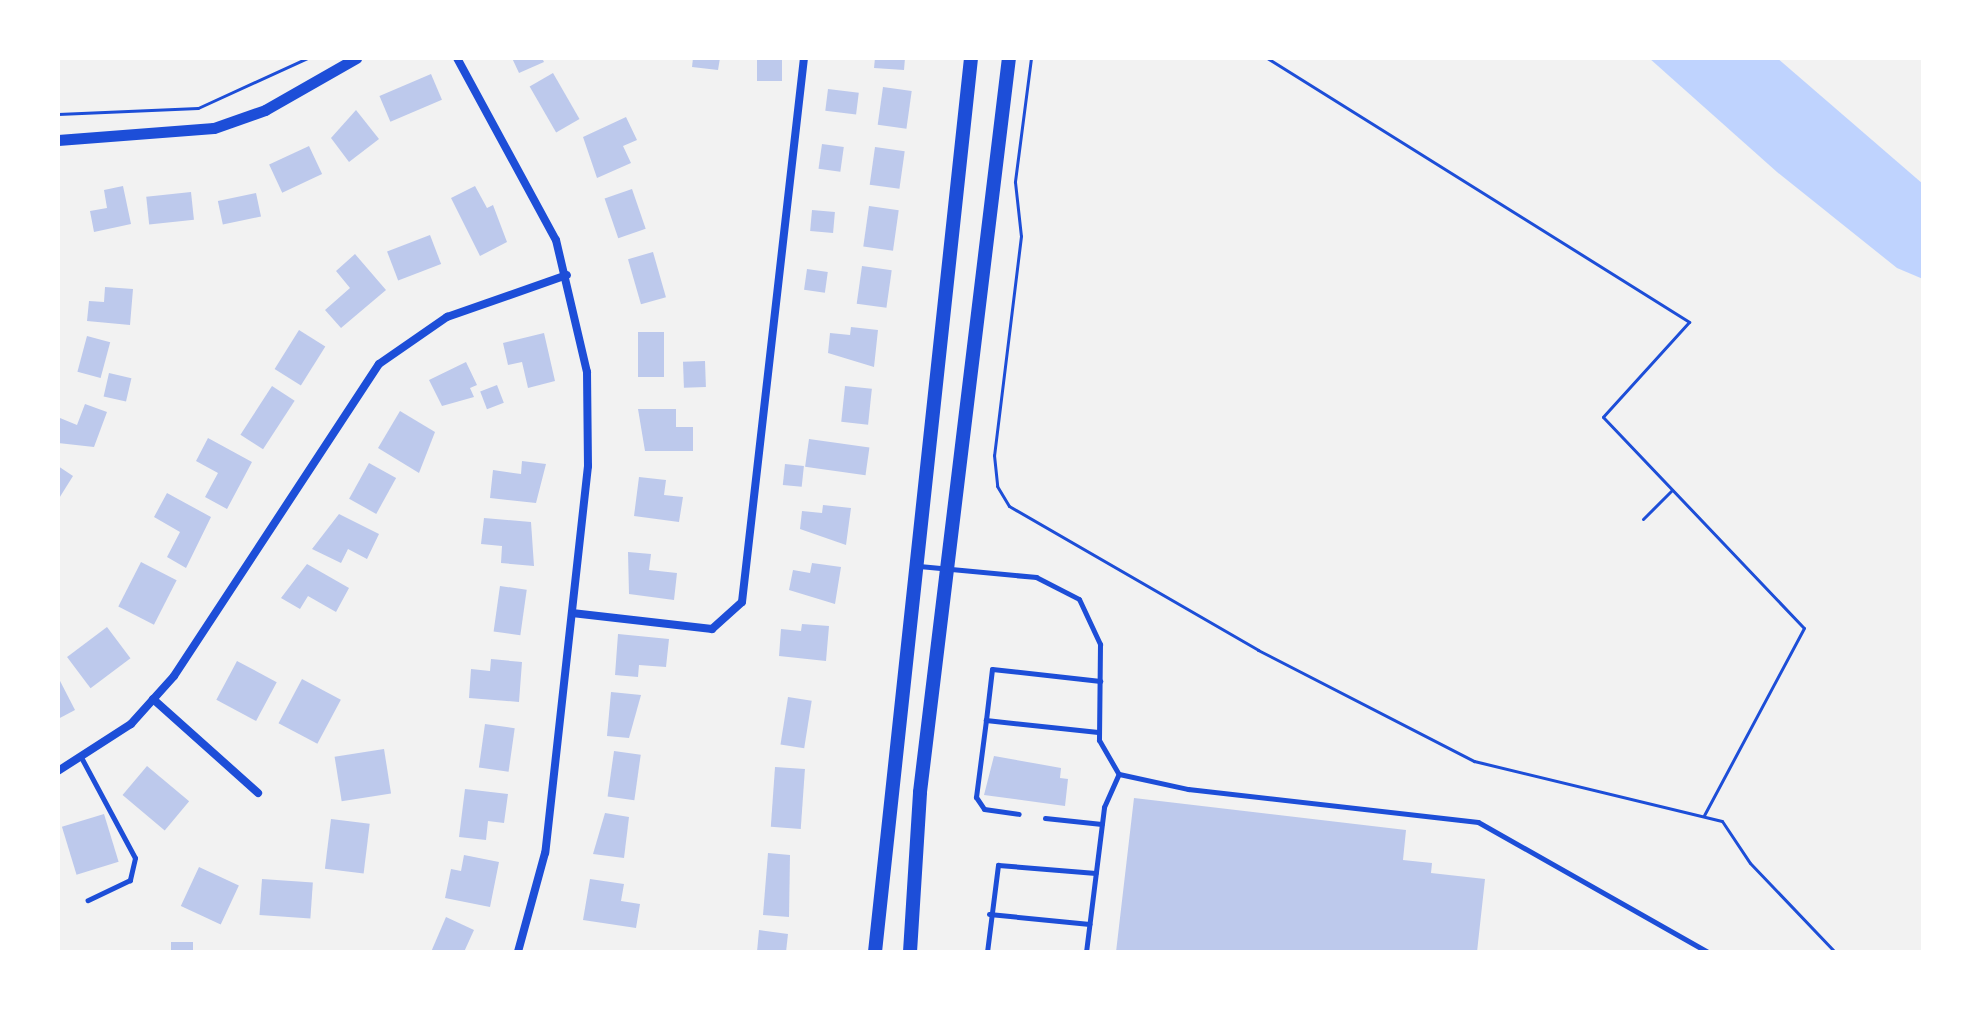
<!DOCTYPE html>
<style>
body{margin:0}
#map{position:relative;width:1981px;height:1010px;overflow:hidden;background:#f2f2f2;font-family:Karla,sans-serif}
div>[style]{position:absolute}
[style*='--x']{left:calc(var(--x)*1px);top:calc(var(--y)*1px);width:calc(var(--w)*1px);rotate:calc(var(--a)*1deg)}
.water>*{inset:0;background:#bfd3fe}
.building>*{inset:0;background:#bdc9ec;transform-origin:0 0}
.path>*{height:3px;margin:-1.5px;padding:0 1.5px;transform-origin:1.5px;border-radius:1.5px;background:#1d4ed8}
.service>*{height:5px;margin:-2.5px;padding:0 2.5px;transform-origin:2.5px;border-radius:2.5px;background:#1d4ed8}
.minor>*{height:8px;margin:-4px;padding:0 4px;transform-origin:4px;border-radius:4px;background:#1d4ed8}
.tertiary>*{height:11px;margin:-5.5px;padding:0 5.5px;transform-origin:5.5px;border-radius:5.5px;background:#1d4ed8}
.secondary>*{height:14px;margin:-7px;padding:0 7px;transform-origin:7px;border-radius:7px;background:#1d4ed8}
span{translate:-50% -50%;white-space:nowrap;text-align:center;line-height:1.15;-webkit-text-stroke:6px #fff;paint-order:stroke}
.frame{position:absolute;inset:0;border:60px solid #fff;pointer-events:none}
</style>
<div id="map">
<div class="water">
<div style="clip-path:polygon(1649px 58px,1777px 58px,1923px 184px,1923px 279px,1897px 268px,1777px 172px)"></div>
</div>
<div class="building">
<div style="clip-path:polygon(512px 58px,542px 58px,544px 62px,519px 73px)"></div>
<div style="clip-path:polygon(693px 58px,720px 58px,718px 70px,692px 67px)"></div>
<div style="left:757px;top:58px;width:25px;height:23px"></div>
<div style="clip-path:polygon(875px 58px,905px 58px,904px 70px,874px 68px)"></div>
<div style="left:553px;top:73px;width:53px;height:27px;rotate:60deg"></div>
<div style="left:431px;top:74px;width:28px;height:56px;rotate:67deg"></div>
<div style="left:883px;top:87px;width:29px;height:38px;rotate:8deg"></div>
<div style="left:828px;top:89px;width:31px;height:22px;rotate:7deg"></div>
<div style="clip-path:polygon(356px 110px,379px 139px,349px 162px,331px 138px)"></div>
<div style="clip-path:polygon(626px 117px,637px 140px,623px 146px,631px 163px,597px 178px,583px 137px)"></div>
<div style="left:822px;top:144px;width:22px;height:25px;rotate:8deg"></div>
<div style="left:309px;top:146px;width:31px;height:44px;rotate:65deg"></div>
<div style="left:875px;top:147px;width:30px;height:38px;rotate:8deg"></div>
<div style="clip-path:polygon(123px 186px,131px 224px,94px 232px,90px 211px,107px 208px,104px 190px)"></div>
<div style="clip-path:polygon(475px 186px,487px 208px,493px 205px,507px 242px,480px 256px,451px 198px)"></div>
<div style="left:632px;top:189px;width:42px;height:29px;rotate:71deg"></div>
<div style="left:191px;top:192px;width:28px;height:45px;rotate:84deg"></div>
<div style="left:256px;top:193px;width:24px;height:39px;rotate:78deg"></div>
<div style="left:869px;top:206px;width:30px;height:41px;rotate:8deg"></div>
<div style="left:812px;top:210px;width:23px;height:21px;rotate:5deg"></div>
<div style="left:430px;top:235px;width:31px;height:46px;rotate:69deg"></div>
<div style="left:653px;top:252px;width:47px;height:26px;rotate:74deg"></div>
<div style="clip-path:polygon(355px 254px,386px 290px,341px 328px,325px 310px,350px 288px,336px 271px)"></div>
<div style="left:862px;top:266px;width:30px;height:38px;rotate:8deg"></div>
<div style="left:807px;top:269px;width:21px;height:21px;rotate:8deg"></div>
<div style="clip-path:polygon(105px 287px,133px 289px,130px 325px,87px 321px,89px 301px,104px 302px)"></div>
<div style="clip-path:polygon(851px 327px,878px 330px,874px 367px,828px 353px,830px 333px,850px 335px)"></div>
<div style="left:299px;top:330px;width:31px;height:46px;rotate:32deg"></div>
<div style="left:638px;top:332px;width:26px;height:45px"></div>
<div style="clip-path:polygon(544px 333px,555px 381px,528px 388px,522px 362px,508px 365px,503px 343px)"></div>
<div style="left:87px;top:336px;width:24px;height:37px;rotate:15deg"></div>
<div style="left:705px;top:361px;width:26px;height:22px;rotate:88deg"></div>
<div style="clip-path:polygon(466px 362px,477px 385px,470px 388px,474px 397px,442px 406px,429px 380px)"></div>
<div style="left:109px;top:373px;width:23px;height:24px;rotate:13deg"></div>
<div style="left:497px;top:385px;width:19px;height:18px;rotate:69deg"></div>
<div style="left:272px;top:386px;width:27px;height:58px;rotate:33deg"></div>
<div style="left:845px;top:386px;width:27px;height:36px;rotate:6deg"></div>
<div style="clip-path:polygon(85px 404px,107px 412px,94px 447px,58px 443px,60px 418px,77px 425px)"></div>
<div style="clip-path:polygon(638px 409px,676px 409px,676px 427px,693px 427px,693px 451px,645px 451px)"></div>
<div style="clip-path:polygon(400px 411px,435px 432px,419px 473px,378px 448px)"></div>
<div style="clip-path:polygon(208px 438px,252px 462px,227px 509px,205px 497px,218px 473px,196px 461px)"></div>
<div style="left:809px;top:439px;width:61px;height:28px;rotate:8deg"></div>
<div style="clip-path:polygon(522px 461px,546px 464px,536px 503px,490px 498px,493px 470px,521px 474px)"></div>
<div style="left:369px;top:463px;width:31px;height:41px;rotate:29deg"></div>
<div style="left:785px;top:464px;width:19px;height:21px;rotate:6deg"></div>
<div style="clip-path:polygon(58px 466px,73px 476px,58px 500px)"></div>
<div style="clip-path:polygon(639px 477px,666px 480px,664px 495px,683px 497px,679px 522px,634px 516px)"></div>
<div style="clip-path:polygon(167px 493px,211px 517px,186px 568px,167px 557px,180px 532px,154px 517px)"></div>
<div style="clip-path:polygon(823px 505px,851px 508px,846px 545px,800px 529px,802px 511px,822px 513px)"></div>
<div style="clip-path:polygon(339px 514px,379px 534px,367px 559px,348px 549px,341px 563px,312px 549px)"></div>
<div style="clip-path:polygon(484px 518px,531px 522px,534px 566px,501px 563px,502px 546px,481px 544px)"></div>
<div style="clip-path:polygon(628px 552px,651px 554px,649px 570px,677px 573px,674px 600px,629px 594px)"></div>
<div style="left:141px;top:562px;width:40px;height:50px;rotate:27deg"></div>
<div style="clip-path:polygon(812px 563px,841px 567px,835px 604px,789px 590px,793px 570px,810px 573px)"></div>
<div style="clip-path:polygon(307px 564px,349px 588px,336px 612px,308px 596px,300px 609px,281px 598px)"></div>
<div style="left:500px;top:586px;width:27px;height:46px;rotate:8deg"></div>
<div style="clip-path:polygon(802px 624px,829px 626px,826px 661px,779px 656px,781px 629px,801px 631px)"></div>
<div style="left:107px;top:627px;width:39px;height:50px;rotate:53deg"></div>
<div style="clip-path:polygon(618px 634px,669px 639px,666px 667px,639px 665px,638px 677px,615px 675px)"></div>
<div style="clip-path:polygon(491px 659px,522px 662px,519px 702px,469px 698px,471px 669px,490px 671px)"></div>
<div style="left:237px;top:661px;width:45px;height:44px;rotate:28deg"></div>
<div style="clip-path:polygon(58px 677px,75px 710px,58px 719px)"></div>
<div style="left:302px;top:679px;width:44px;height:50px;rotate:28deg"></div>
<div style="clip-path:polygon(611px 692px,641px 695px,629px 738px,607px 736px)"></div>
<div style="left:788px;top:697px;width:24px;height:48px;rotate:9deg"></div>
<div style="left:485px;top:724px;width:30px;height:44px;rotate:8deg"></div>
<div style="left:384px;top:749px;width:45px;height:50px;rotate:81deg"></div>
<div style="left:614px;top:751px;width:27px;height:46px;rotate:8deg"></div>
<div style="clip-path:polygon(994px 756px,1061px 768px,1060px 778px,1068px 779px,1065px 806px,984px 795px)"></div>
<div style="left:147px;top:766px;width:55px;height:38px;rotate:40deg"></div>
<div style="left:775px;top:767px;width:30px;height:60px;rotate:4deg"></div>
<div style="clip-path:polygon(465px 789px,508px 794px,504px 823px,488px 821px,486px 840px,459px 837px)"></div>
<div style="clip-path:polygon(1134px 798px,1406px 830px,1403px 860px,1432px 863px,1431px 873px,1485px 879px,1477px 952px,1116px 952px)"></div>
<div style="clip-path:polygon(605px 813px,629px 817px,624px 858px,593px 854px)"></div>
<div style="left:104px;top:814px;width:50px;height:44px;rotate:73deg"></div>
<div style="left:331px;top:819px;width:39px;height:50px;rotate:7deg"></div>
<div style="clip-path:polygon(768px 853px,790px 855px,789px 917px,763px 915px)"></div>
<div style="clip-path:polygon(464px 855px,499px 862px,490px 907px,445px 898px,451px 869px,461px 871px)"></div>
<div style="left:199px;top:867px;width:44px;height:43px;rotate:25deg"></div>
<div style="left:262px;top:879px;width:51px;height:36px;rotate:4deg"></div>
<div style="clip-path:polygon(590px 879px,624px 884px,621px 901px,640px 904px,636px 928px,583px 920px)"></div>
<div style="clip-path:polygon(446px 917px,474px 930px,464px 952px,431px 952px)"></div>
<div style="clip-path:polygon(759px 930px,788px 934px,786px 952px,757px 952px)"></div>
<div style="left:171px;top:942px;width:22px;height:10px"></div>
</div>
<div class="path">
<div style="--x:1031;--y:58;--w:125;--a:97.4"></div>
<div style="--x:1015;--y:182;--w:54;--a:83.7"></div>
<div style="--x:1021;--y:236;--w:221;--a:97"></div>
<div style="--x:994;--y:455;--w:31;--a:84"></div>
<div style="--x:997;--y:486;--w:23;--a:59"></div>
<div style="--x:1009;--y:506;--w:288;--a:30"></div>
<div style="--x:1258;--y:650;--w:243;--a:27.2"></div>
<div style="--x:1474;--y:761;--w:255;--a:13.6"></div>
<div style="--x:1722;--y:821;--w:50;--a:56.3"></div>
<div style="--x:1750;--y:863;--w:123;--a:46.3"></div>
<div style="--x:1267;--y:58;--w:498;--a:32"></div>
<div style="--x:1689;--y:322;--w:128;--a:132.2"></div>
<div style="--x:1603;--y:417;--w:291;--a:46.4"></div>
<div style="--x:1804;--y:628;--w:212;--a:118.1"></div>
<div style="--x:58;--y:114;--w:140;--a:-2.5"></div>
<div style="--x:198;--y:108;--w:120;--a:-24.6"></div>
<div style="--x:1643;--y:519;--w:41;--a:-45"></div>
</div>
<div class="service">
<div style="--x:919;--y:566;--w:118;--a:5.4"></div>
<div style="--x:1036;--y:577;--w:48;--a:27.1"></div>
<div style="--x:1079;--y:599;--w:50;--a:65"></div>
<div style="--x:1100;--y:644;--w:96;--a:90.6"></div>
<div style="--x:1099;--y:740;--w:39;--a:60"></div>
<div style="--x:1119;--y:774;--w:71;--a:12.3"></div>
<div style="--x:1188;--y:789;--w:292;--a:6.5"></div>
<div style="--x:1478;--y:822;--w:264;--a:29.5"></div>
<div style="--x:986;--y:720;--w:78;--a:97.4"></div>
<div style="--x:976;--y:797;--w:14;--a:56"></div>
<div style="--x:984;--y:809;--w:35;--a:8"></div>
<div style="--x:1098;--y:732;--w:113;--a:-173.9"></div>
<div style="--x:986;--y:720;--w:51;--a:-83.3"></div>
<div style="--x:992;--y:669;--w:109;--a:6.3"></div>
<div style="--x:82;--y:759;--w:112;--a:61.8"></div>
<div style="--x:135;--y:858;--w:23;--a:103"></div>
<div style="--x:130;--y:880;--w:47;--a:154.5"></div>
<div style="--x:1045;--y:818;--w:57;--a:6"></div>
<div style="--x:989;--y:914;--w:101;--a:5.7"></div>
<div style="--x:987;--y:952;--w:88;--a:-82.8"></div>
<div style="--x:998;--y:865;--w:98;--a:4.7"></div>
<div style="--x:1086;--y:952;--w:146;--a:-82.9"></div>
<div style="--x:1104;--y:807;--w:36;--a:-66"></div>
</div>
<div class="minor">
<div style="--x:457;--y:58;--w:207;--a:61.5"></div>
<div style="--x:556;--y:240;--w:136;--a:76.8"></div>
<div style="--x:587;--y:372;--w:94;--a:89.4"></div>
<div style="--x:588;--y:466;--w:389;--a:96.3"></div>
<div style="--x:545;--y:853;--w:103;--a:105.3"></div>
<div style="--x:572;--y:613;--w:141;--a:6.5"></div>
<div style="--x:712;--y:629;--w:40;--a:-42"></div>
<div style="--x:742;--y:602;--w:548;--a:-83.5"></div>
<div style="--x:153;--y:699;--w:141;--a:41.8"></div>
<div style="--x:58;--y:771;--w:87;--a:-32.8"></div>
<div style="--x:131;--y:724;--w:64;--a:-48.1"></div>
<div style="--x:174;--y:676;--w:373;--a:-56.7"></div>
<div style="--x:379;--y:364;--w:83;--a:-34.7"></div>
<div style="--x:447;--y:317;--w:127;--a:-19.3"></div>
</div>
<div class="tertiary">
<div style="--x:58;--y:140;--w:156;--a:-4.4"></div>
<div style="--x:214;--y:128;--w:54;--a:-19.4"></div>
<div style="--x:265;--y:110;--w:105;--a:-29.7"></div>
</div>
<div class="secondary">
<div style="--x:875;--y:952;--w:899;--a:-83.87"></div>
<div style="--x:910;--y:952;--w:160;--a:-86.4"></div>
<div style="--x:920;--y:792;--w:739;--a:-83.09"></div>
</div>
<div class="frame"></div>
</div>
